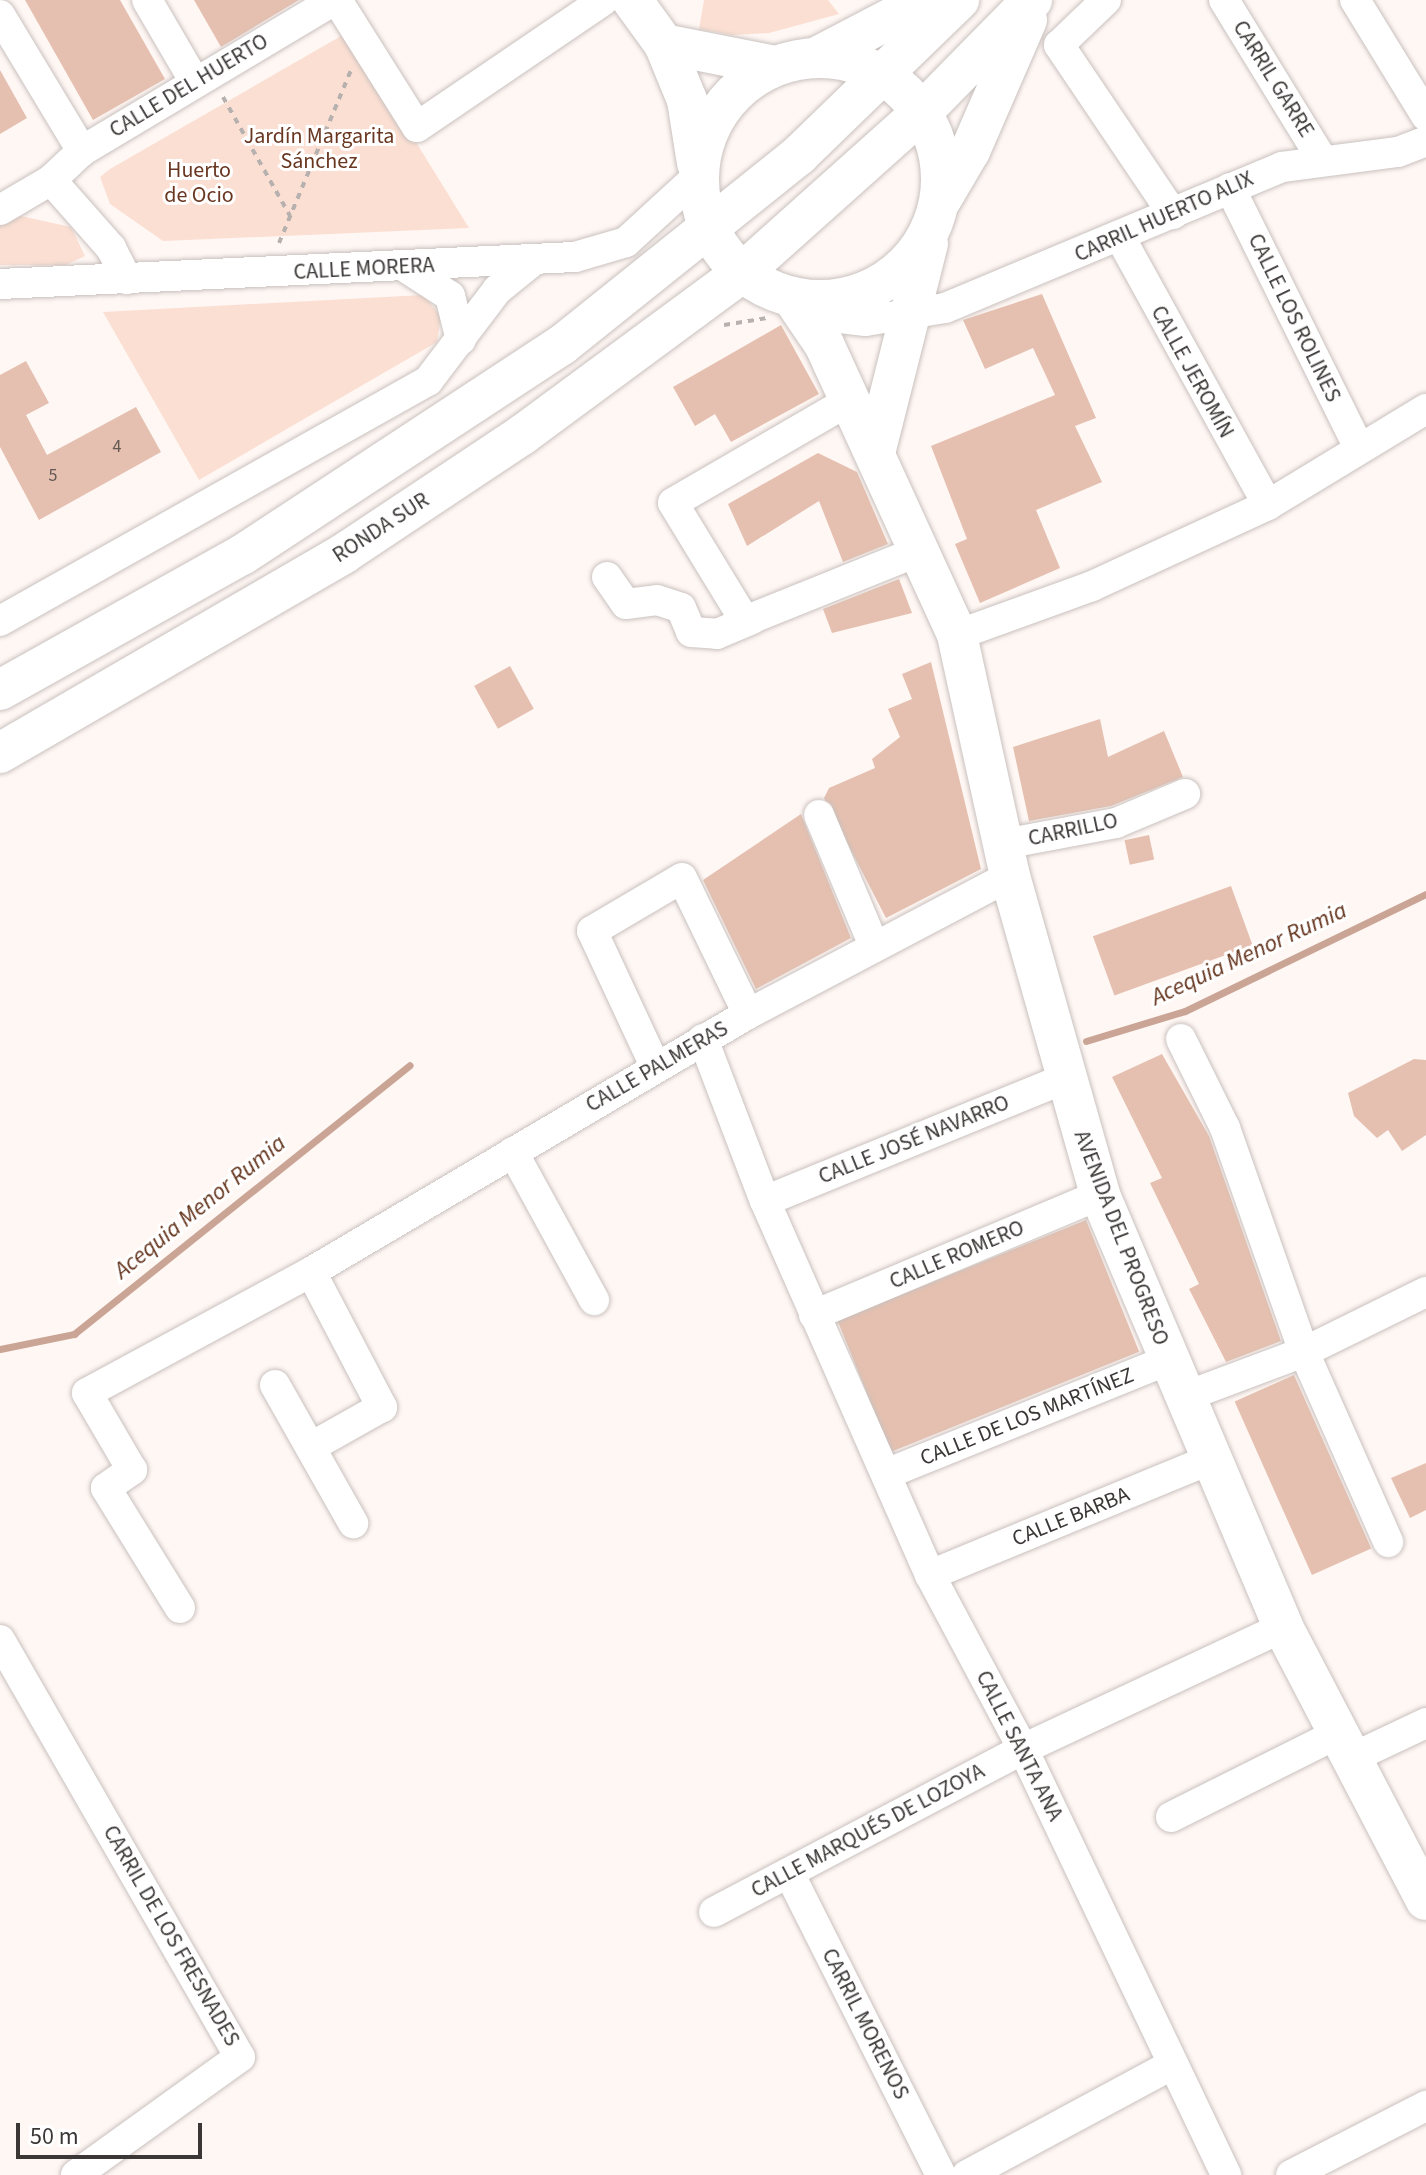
<!DOCTYPE html>
<meta charset="utf-8">
<style>
body{margin:0}
#map{position:relative;width:1426px;height:2175px;overflow:hidden;background:#fff7f4;font-family:"Source Sans 3",sans-serif}
div>[style]{position:absolute}
[style*='--x']{left:calc(var(--x)*1px);top:calc(var(--y)*1px);width:calc(var(--w)*1px);rotate:calc(var(--a)*1deg)}
.green>*{inset:0;background:#fbdfd3}
.stream>*{height:7px;margin:-3.5px;padding:0 3.5px;transform-origin:3.5px;border-radius:3.5px;background:#caa596}
.building>*{inset:0;background:#e5c0b0;transform-origin:0 0}
.path>*{height:4px;margin-top:-2px;transform-origin:0;background:repeating-linear-gradient(90deg,#b6b0ae 0 6px,transparent 0 12px)}
.roads{filter:drop-shadow(0 0 2px #c9c1be) drop-shadow(0 0 2px #c9c1be)}
.minor>*{height:30px;margin:-15px;padding:0 15px;transform-origin:15px;border-radius:15px;background:#fff}
.major>*{height:40px;margin:-20px;padding:0 20px;transform-origin:20px;border-radius:20px;background:#fff}
.major>.ring{margin:-20px;padding:0;box-sizing:content-box;background:none;border:40px solid #fff;border-radius:50%}
span{translate:-50% -50%;white-space:nowrap;text-align:center;line-height:1.15;-webkit-text-stroke:6px #fff;paint-order:stroke}
.number-label{font-size:18px;color:#655954}
.number-label span{-webkit-text-stroke-width:0}
.street-label{font-size:22px;color:#3a3736}
.park-label{font-size:22px;color:#693721}
.water-label{font-size:24px;color:#63331c;font-style:italic}
.scale{position:absolute;left:16px;top:2123px;width:186px;height:36px;box-sizing:border-box;border:4px solid #3a3736;border-top:0;padding-left:10px;font-size:24px;line-height:28px;white-space:nowrap;color:#3a3736;-webkit-text-stroke:6px #fff;paint-order:stroke}
</style>
<div id="map">
<div class="green">
<div style="clip-path:polygon(704px 0,828px 0,839px 14px,769px 33px,732px 35px,699px 29px)"></div>
<div style="clip-path:polygon(348px 32px,469px 228px,163px 241px,110px 204px,100px 177px,110px 169px)"></div>
<div style="clip-path:polygon(21px 216px,71px 227px,85px 256px,66px 265px,0 265px,0 223px)"></div>
<div style="clip-path:polygon(423px 295px,441px 316px,437px 342px,199px 480px,103px 312px)"></div>
</div>
<div class="stream">
<div style="--x:1086;--y:1041;--w:103;--a:-16.9"></div>
<div style="--x:1185;--y:1011;--w:268;--a:-25.9"></div>
<div style="--x:0;--y:1349;--w:76;--a:-11.5"></div>
<div style="--x:74;--y:1334;--w:430;--a:-38.7"></div>
</div>
<div class="building">
<div style="clip-path:polygon(25px 0,120px 0,165px 79px,93px 120px)"></div>
<div style="clip-path:polygon(194px 0,299px 0,221px 47px)"></div>
<div style="clip-path:polygon(0 70px,27px 118px,0 134px)"></div>
<div style="clip-path:polygon(1042px 294px,1096px 418px,1075px 426px,1102px 482px,1036px 510px,1060px 568px,980px 603px,955px 544px,967px 539px,931px 446px,1055px 395px,1033px 348px,985px 369px,963px 320px)"></div>
<div style="clip-path:polygon(781px 325px,819px 394px,731px 442px,715px 414px,695px 426px,673px 387px)"></div>
<div style="clip-path:polygon(26px 361px,49px 403px,26px 415px,47px 455px,136px 407px,161px 452px,39px 520px,0 447px,0 375px)"></div>
<div style="clip-path:polygon(818px 453px,857px 472px,888px 544px,843px 562px,819px 501px,747px 546px,728px 504px)"></div>
<div style="clip-path:polygon(899px 579px,912px 613px,832px 633px,823px 609px)"></div>
<div style="clip-path:polygon(931px 662px,981px 869px,886px 918px,824px 798px,829px 788px,875px 768px,872px 759px,900px 737px,888px 709px,912px 699px,902px 674px)"></div>
<div style="left:510px;top:666px;width:49px;height:41px;rotate:61deg"></div>
<div style="clip-path:polygon(1100px 719px,1108px 757px,1164px 731px,1183px 777px,1111px 806px,1029px 821px,1013px 747px)"></div>
<div style="clip-path:polygon(801px 814px,851px 938px,756px 989px,703px 880px)"></div>
<div style="left:1149px;top:835px;width:25px;height:25px;rotate:78deg"></div>
<div style="left:1231px;top:886px;width:63px;height:147px;rotate:70deg"></div>
<div style="clip-path:polygon(1162px 1054px,1209px 1136px,1281px 1341px,1226px 1362px,1189px 1289px,1199px 1284px,1150px 1183px,1162px 1178px,1112px 1077px)"></div>
<div style="clip-path:polygon(1414px 1059px,1426px 1060px,1426px 1135px,1402px 1151px,1388px 1130px,1377px 1138px,1354px 1116px,1348px 1093px)"></div>
<div style="left:1086px;top:1220px;width:142px;height:268px;rotate:68deg"></div>
<div style="left:1294px;top:1375px;width:190px;height:65px;rotate:66deg"></div>
<div style="clip-path:polygon(1426px 1463px,1426px 1510px,1410px 1518px,1391px 1478px)"></div>
</div>
<div class="path">
<div style="--x:223;--y:97;--w:137;--a:60.6"></div>
<div style="--x:279;--y:243;--w:187;--a:-67.4"></div>
<div style="--x:724;--y:325;--w:44;--a:-9.2"></div>
</div>
<div class="roads">
<div class="minor">
<div style="--x:147;--y:0;--w:95;--a:59.7"></div>
<div style="--x:337;--y:0;--w:150;--a:57.8"></div>
<div style="--x:417;--y:127;--w:226;--a:-34.2"></div>
<div style="--x:1106;--y:0;--w:65;--a:136.2"></div>
<div style="--x:1059;--y:45;--w:204;--a:56"></div>
<div style="--x:1224;--y:0;--w:187;--a:58.4"></div>
<div style="--x:1355;--y:0;--w:136;--a:58.5"></div>
<div style="--x:0;--y:15;--w:159;--a:58.9"></div>
<div style="--x:51;--y:180;--w:91;--a:48.6"></div>
<div style="--x:111;--y:248;--w:35;--a:63"></div>
<div style="--x:1230;--y:188;--w:290;--a:63.6"></div>
<div style="--x:0;--y:210;--w:59;--a:-30.5"></div>
<div style="--x:51;--y:180;--w:42;--a:-43.1"></div>
<div style="--x:82;--y:151;--w:294;--a:-30.9"></div>
<div style="--x:1120;--y:237;--w:306;--a:61.1"></div>
<div style="--x:408;--y:269;--w:50;--a:32.7"></div>
<div style="--x:450;--y:296;--w:45;--a:76"></div>
<div style="--x:0;--y:284;--w:576;--a:-2.69"></div>
<div style="--x:575;--y:257;--w:53;--a:-16.4"></div>
<div style="--x:626;--y:242;--w:99;--a:-42.5"></div>
<div style="--x:806;--y:314;--w:60;--a:6.7"></div>
<div style="--x:866;--y:321;--w:80;--a:-9.3"></div>
<div style="--x:945;--y:308;--w:365;--a:-22.7"></div>
<div style="--x:1282;--y:167;--w:117;--a:-7.4"></div>
<div style="--x:1398;--y:152;--w:30;--a:-21"></div>
<div style="--x:847;--y:402;--w:201;--a:149.9"></div>
<div style="--x:673;--y:503;--w:138;--a:58.6"></div>
<div style="--x:745;--y:621;--w:191;--a:-21.9"></div>
<div style="--x:607;--y:577;--w:33;--a:55"></div>
<div style="--x:626;--y:604;--w:31;--a:-7"></div>
<div style="--x:657;--y:600;--w:25;--a:18"></div>
<div style="--x:681;--y:608;--w:26;--a:67"></div>
<div style="--x:691;--y:632;--w:26;--a:4"></div>
<div style="--x:717;--y:634;--w:38;--a:-23"></div>
<div style="--x:0;--y:621;--w:491;--a:-29.3"></div>
<div style="--x:428;--y:381;--w:114;--a:-52.8"></div>
<div style="--x:497;--y:290;--w:48;--a:-39"></div>
<div style="--x:957;--y:635;--w:144;--a:-19.9"></div>
<div style="--x:1092;--y:586;--w:194;--a:-24.7"></div>
<div style="--x:1268;--y:505;--w:185;--a:-31.3"></div>
<div style="--x:819;--y:815;--w:142;--a:67.2"></div>
<div style="--x:1004;--y:844;--w:114;--a:-10.6"></div>
<div style="--x:1116;--y:823;--w:75;--a:-22.8"></div>
<div style="--x:703;--y:1039;--w:173;--a:69.1"></div>
<div style="--x:765;--y:1201;--w:409;--a:66.2"></div>
<div style="--x:930;--y:1575;--w:197;--a:61.9"></div>
<div style="--x:1023;--y:1749;--w:472;--a:64.5"></div>
<div style="--x:1181;--y:1039;--w:99;--a:63.7"></div>
<div style="--x:1225;--y:1128;--w:238;--a:70.6"></div>
<div style="--x:1304;--y:1352;--w:208;--a:66.1"></div>
<div style="--x:655;--y:1066;--w:149;--a:-115"></div>
<div style="--x:592;--y:931;--w:104;--a:-30.5"></div>
<div style="--x:682;--y:878;--w:151;--a:64.1"></div>
<div style="--x:513;--y:1152;--w:169;--a:61.3"></div>
<div style="--x:765;--y:1201;--w:323;--a:-22.2"></div>
<div style="--x:311;--y:1272;--w:153;--a:62.3"></div>
<div style="--x:382;--y:1407;--w:81;--a:150.6"></div>
<div style="--x:814;--y:1315;--w:310;--a:-22.8"></div>
<div style="--x:275;--y:1385;--w:159;--a:60.5"></div>
<div style="--x:1184;--y:1397;--w:128;--a:-20.6"></div>
<div style="--x:1304;--y:1352;--w:136;--a:-26.2"></div>
<div style="--x:886;--y:1474;--w:304;--a:-22"></div>
<div style="--x:930;--y:1575;--w:304;--a:-22.4"></div>
<div style="--x:180;--y:1608;--w:141;--a:-121.7"></div>
<div style="--x:106;--y:1488;--w:32;--a:-35"></div>
<div style="--x:132;--y:1470;--w:89;--a:-120.3"></div>
<div style="--x:87;--y:1393;--w:255;--a:-28.4"></div>
<div style="--x:311;--y:1272;--w:507;--a:-30.56"></div>
<div style="--x:748;--y:1014;--w:296;--a:-27.8"></div>
<div style="--x:0;--y:1640;--w:481;--a:60.1"></div>
<div style="--x:240;--y:2057;--w:202;--a:144.3"></div>
<div style="--x:1352;--y:1758;--w:82;--a:-25.3"></div>
<div style="--x:1171;--y:1817;--w:188;--a:-26.6"></div>
<div style="--x:789;--y:1873;--w:338;--a:63.3"></div>
<div style="--x:714;--y:1912;--w:349;--a:-27.8"></div>
<div style="--x:1023;--y:1749;--w:287;--a:-25.1"></div>
<div style="--x:967;--y:2175;--w:234;--a:-28.3"></div>
<div style="--x:1291;--y:2175;--w:152;--a:-27.1"></div>
</div>
<div class="major">
<div style="--x:632;--y:0;--w:54;--a:54"></div>
<div style="--x:664;--y:44;--w:61;--a:67.7"></div>
<div style="--x:687;--y:100;--w:64;--a:81"></div>
<div style="--x:664;--y:44;--w:113;--a:11.2"></div>
<div style="--x:817;--y:57;--w:123;--a:-27.6"></div>
<div class="ring" style="left:699px;top:58px;width:202px;height:202px"></div>
<div style="--x:941;--y:200;--w:57;--a:-59.4"></div>
<div style="--x:970;--y:151;--w:143;--a:-66.5"></div>
<div style="--x:792;--y:297;--w:57;--a:55.8"></div>
<div style="--x:824;--y:344;--w:320;--a:65.4"></div>
<div style="--x:957;--y:635;--w:247;--a:77.6"></div>
<div style="--x:1010;--y:876;--w:331;--a:74.2"></div>
<div style="--x:1100;--y:1195;--w:469;--a:67"></div>
<div style="--x:1283;--y:1627;--w:308;--a:62.4"></div>
<div style="--x:875;--y:453;--w:216;--a:-75.8"></div>
<div style="--x:0;--y:690;--w:277;--a:-29.2"></div>
<div style="--x:242;--y:555;--w:383;--a:-33.3"></div>
<div style="--x:562;--y:345;--w:304;--a:-38.7"></div>
<div style="--x:799;--y:155;--w:223;--a:-44.1"></div>
<div style="--x:0;--y:753;--w:397;--a:-30.1"></div>
<div style="--x:343;--y:554;--w:215;--a:-33.6"></div>
<div style="--x:522;--y:435;--w:275;--a:-36.4"></div>
<div style="--x:743;--y:272;--w:240;--a:-41.8"></div>
<div style="--x:922;--y:112;--w:157;--a:-45.5"></div>
</div>
</div>
<div class="number-label">
<span style="left:117px;top:447px">4</span>
<span style="left:53px;top:476px">5</span>
</div>
<div class="street-label">
<span style="left:1273px;top:79px;rotate:58deg">CARRIL GARRE</span>
<span style="left:189px;top:86px;rotate:-31deg">CALLE DEL HUERTO</span>
<span style="left:1164px;top:217px;rotate:-24deg">CARRIL HUERTO ALIX</span>
<span style="left:364px;top:269px;rotate:-3deg">CALLE MORERA</span>
<span style="left:1294px;top:318px;rotate:64deg">CALLE LOS ROLINES</span>
<span style="left:1192px;top:372px;rotate:61deg">CALLE JEROMÍN</span>
<span style="left:381px;top:528px;rotate:-33deg">RONDA SUR</span>
<span style="left:1073px;top:830px;rotate:-12deg">CARRILLO</span>
<span style="left:657px;top:1067px;rotate:-30deg">CALLE PALMERAS</span>
<span style="left:914px;top:1140px;rotate:-22deg">CALLE JOSÉ NAVARRO</span>
<span style="left:1121px;top:1238px;rotate:69deg">AVENIDA DEL PROGRESO</span>
<span style="left:957px;top:1255px;rotate:-23deg">CALLE ROMERO</span>
<span style="left:1027px;top:1417px;rotate:-22deg">CALLE DE LOS MARTÍNEZ</span>
<span style="left:1071px;top:1517px;rotate:-22deg">CALLE BARBA</span>
<span style="left:1019px;top:1746px;rotate:63deg">CALLE SANTA ANA</span>
<span style="left:868px;top:1831px;rotate:-28deg">CALLE MARQUÉS DE LOZOYA</span>
<span style="left:171px;top:1936px;rotate:60deg">CARRIL DE LOS FRESNADES</span>
<span style="left:865px;top:2024px;rotate:63deg">CARRIL MORENOS</span>
</div>
<div class="park-label">
<span style="left:319px;top:149px">Jardín Margarita<br>Sánchez</span>
<span style="left:199px;top:183px">Huerto<br>de Ocio</span>
</div>
<div class="water-label">
<span style="left:1249px;top:954px;rotate:-25deg">Acequia Menor Rumia</span>
<span style="left:200px;top:1207px;rotate:-39deg">Acequia Menor Rumia</span>
</div>
<div class="scale">50 m</div>
</div>
